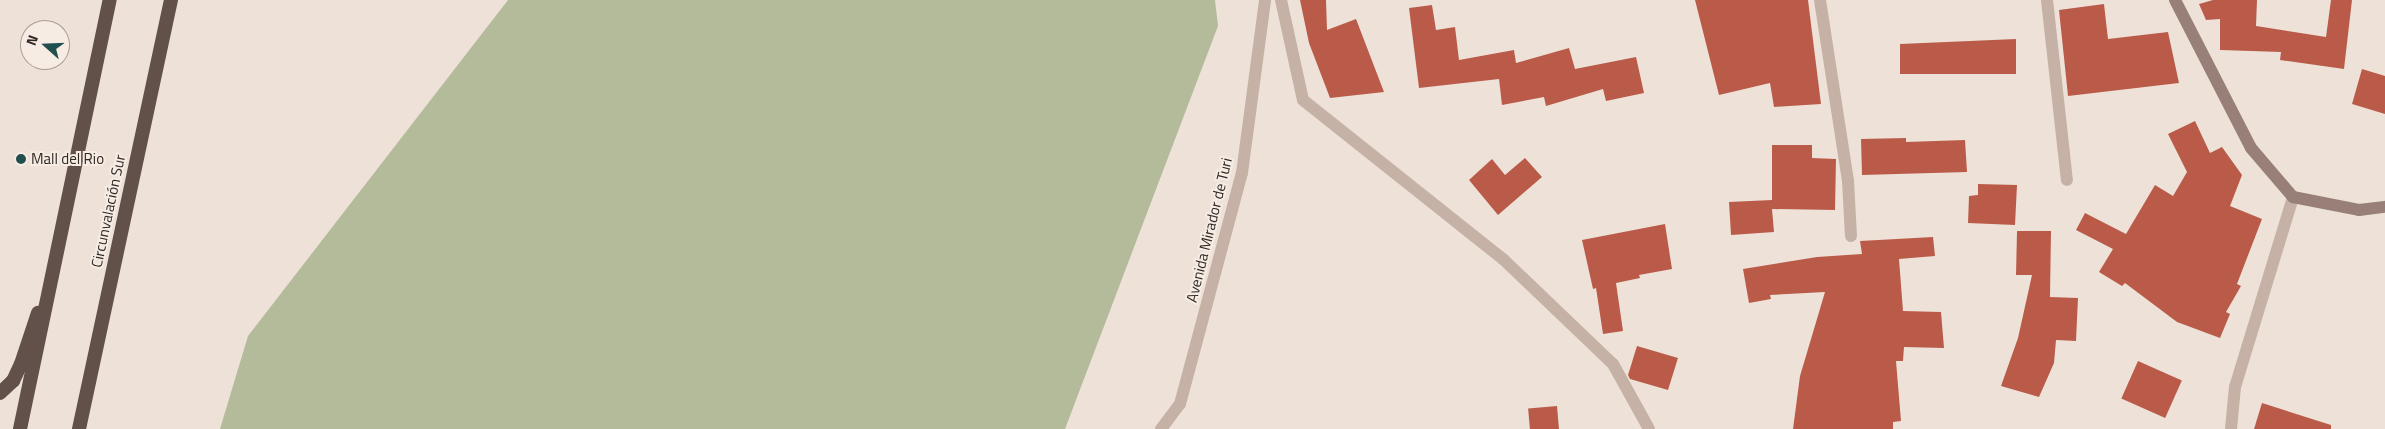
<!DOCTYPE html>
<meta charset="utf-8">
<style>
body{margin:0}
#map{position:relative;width:2385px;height:429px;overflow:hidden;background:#eee2d8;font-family:"Titillium Web",sans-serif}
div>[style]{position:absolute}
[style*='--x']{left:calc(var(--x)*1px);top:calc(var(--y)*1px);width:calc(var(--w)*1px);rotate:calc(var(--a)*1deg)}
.green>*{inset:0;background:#b3bb9a}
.building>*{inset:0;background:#ba5b4a;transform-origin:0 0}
.minor>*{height:12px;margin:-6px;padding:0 6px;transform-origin:6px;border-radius:6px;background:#c5b1a6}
.secondary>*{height:12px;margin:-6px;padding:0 6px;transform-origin:6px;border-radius:6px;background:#988078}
.trunk>*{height:14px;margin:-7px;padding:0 7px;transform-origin:7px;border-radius:7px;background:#62504b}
.dots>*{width:14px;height:14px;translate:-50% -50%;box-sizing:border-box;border:2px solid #f6ece4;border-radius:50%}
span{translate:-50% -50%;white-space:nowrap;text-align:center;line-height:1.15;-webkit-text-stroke:4px #f6ece4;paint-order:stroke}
.poi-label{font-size:15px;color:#312926}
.left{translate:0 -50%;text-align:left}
.street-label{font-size:15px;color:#312926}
.north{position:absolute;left:20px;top:20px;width:50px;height:50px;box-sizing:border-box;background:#f6ece4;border:1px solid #a79e98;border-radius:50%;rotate:290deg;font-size:14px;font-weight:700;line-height:20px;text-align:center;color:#312926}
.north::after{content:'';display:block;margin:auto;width:18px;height:22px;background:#204f4e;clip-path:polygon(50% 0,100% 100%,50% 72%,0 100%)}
</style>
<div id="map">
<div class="green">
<div style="clip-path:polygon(508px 0,1215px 0,1218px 26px,1065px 429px,220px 429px,248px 336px)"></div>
</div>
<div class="building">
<div style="clip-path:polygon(1300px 0,1326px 0,1327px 30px,1356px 19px,1384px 92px,1330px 98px,1309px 43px)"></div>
<div style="clip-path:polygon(1695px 0,1808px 0,1821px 104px,1774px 107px,1770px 83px,1719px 95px)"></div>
<div style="clip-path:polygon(2213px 0,2257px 0,2256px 26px,2326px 37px,2331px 0,2352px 0,2344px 69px,2280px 60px,2281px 52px,2220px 50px,2220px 19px,2206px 20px,2199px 4px)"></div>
<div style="clip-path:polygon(2104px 4px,2108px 39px,2168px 32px,2179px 83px,2068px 96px,2059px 10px)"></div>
<div style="clip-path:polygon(1432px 5px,1436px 30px,1455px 27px,1459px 60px,1514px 50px,1516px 63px,1569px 48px,1575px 69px,1636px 57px,1644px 93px,1606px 101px,1603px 89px,1546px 106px,1544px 97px,1502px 105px,1499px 79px,1419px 88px,1409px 8px)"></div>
<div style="clip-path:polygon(2016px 39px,2016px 74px,1900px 74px,1900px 44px)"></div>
<div style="clip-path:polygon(2362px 69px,2385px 76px,2385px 114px,2352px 104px)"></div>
<div style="clip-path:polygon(2195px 121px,2210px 153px,2222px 147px,2242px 175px,2230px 206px,2262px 219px,2237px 284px,2241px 286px,2226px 312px,2230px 314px,2220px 338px,2177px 322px,2125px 283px,2122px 286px,2099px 272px,2113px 249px,2076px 230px,2085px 213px,2126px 234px,2155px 185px,2173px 196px,2187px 172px,2168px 134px)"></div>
<div style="clip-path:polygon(1906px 138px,1906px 142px,1965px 140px,1967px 172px,1862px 175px,1861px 139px)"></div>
<div style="clip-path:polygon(1772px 145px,1812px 145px,1812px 158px,1836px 159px,1835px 210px,1772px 209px,1774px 232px,1731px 235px,1729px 202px,1772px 200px)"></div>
<div style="clip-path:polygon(1525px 158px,1542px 177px,1498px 215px,1469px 180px,1492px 159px,1505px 175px)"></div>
<div style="clip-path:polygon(1978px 184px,2017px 185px,2015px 225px,1968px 223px,1969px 196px,1978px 195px)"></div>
<div style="clip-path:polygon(1665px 224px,1672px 269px,1639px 275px,1640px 278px,1616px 283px,1623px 331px,1603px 334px,1596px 288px,1593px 289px,1582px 240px)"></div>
<div style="clip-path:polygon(2017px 231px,2051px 231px,2050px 297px,2078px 298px,2076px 341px,2056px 340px,2054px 363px,2039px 397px,2001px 386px,2018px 338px,2032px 275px,2016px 275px)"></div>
<div style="clip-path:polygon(1933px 237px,1935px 256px,1899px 259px,1903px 311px,1941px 312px,1944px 348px,1904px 347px,1903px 361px,1896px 361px,1901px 421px,1893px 422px,1893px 429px,1793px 429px,1800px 376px,1825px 292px,1770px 295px,1771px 299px,1749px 303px,1743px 269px,1817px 257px,1862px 254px,1860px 241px)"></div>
<div style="clip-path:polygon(1637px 346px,1678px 358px,1668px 390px,1630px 379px,1628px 375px)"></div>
<div style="left:2138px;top:361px;width:48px;height:41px;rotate:24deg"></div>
<div style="clip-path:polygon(2262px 403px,2331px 425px,2331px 429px,2254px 429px)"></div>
<div style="left:1557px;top:406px;width:23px;height:29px;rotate:85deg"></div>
</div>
<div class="minor">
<div style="--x:1281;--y:0;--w:102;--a:77.6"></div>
<div style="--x:1303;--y:100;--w:256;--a:38.5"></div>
<div style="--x:1503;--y:259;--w:152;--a:43.7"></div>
<div style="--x:1613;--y:364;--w:74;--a:61"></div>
<div style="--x:1820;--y:0;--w:183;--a:81.2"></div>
<div style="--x:1848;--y:181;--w:55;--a:86.9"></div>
<div style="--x:2047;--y:0;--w:181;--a:83.7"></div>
<div style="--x:1161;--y:429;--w:31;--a:-53"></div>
<div style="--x:1180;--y:404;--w:239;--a:-75"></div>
<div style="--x:1242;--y:173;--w:175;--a:-82.4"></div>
<div style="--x:2231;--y:429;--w:42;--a:-84.6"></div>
<div style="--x:2235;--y:387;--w:199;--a:-73"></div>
</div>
<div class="secondary">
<div style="--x:2175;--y:0;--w:166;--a:62.8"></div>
<div style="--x:2251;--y:148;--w:65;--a:49.4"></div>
<div style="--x:2293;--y:197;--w:67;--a:11.1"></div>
<div style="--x:2359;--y:210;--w:26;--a:-7"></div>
</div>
<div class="trunk">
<div style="--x:0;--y:393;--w:18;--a:-43"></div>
<div style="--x:13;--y:381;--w:19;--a:-65"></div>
<div style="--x:21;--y:364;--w:54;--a:-71.6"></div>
<div style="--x:20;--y:429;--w:438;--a:-78.2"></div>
<div style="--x:79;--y:429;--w:439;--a:-77.9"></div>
</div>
<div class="dots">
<div style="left:21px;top:159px;background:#204f4e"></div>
</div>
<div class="poi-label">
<span class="left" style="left:31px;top:159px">Mall del Rio</span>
</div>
<div class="street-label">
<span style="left:108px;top:211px;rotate:-78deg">Circunvalación Sur</span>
<span style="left:1209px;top:230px;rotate:-76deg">Avenida Mirador de Turi</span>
</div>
<div class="north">N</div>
</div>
